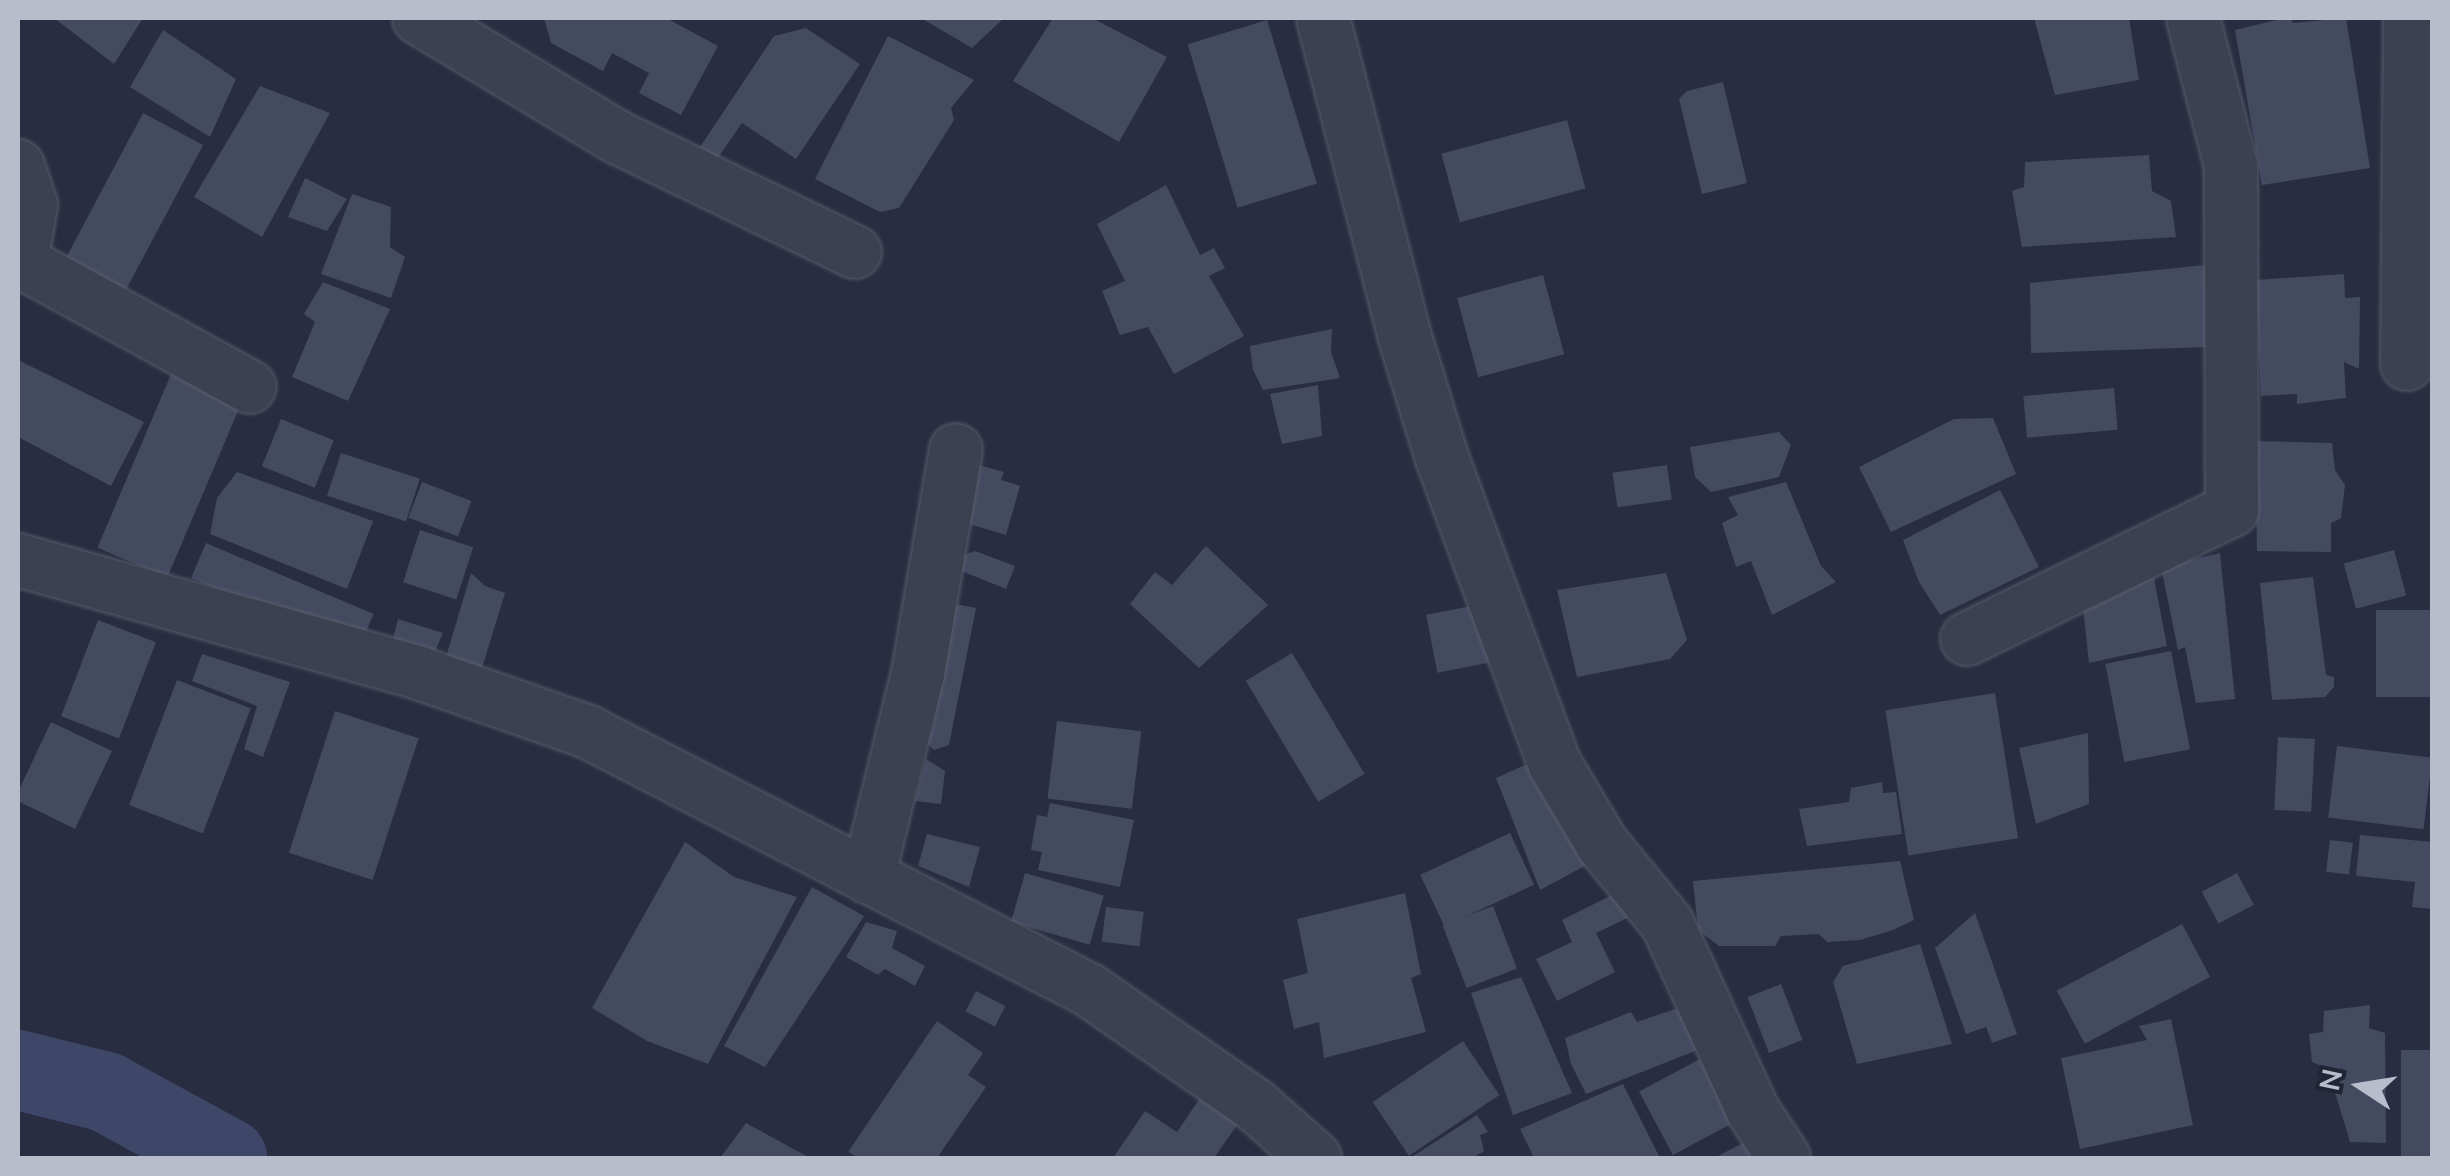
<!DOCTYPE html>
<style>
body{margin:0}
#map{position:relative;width:2450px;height:1176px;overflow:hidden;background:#282d41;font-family:Mulish,sans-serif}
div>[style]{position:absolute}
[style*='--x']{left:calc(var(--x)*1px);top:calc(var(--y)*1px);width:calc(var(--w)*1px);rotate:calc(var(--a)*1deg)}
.river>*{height:80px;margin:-40px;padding:0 40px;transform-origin:40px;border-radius:40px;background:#3f4769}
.building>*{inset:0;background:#444a60;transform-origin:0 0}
.roads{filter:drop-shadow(0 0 2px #575b6b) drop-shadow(0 0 2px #575b6b)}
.minor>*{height:52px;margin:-26px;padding:0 26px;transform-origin:26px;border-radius:26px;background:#3c4050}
span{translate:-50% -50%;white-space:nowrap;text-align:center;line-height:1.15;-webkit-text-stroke:9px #202536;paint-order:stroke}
.frame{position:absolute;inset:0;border:20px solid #b9bccb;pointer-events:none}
.north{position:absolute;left:2310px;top:1036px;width:100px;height:100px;-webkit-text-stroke:8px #202536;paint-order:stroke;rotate:282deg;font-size:28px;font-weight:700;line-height:40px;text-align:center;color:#b9bccb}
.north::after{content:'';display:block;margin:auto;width:35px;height:45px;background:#b9bccb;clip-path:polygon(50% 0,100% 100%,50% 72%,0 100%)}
</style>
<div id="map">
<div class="river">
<div style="--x:18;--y:1070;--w:91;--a:14"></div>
<div style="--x:106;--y:1092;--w:138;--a:28.6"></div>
</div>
<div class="building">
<div style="clip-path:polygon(54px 18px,143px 18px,114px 64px)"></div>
<div style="clip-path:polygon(544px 18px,666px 18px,718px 46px,681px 115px,639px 93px,649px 73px,612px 53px,603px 71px,551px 43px)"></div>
<div style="clip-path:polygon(921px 18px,1004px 18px,972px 48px)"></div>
<div style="clip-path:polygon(1053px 18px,1092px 18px,1167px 57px,1119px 142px,1013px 81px)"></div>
<div style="clip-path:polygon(2034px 18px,2129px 18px,2139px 80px,2055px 95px)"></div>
<div style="clip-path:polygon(2285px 18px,2291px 18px,2293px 23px,2346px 18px,2370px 168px,2262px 185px,2235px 30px)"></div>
<div style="left:1267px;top:20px;width:171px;height:83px;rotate:73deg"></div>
<div style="clip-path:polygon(806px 28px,860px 64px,796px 159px,742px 123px,717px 159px,700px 147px,774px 36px)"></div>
<div style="clip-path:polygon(163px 30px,236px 79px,210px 137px,130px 87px)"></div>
<div style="clip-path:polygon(888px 36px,974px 80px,951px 108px,954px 120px,899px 208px,880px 212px,815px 179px)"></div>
<div style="clip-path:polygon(1723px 82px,1747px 183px,1702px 194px,1679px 99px,1687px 91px)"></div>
<div style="clip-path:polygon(260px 86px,330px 113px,262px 237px,194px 197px)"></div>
<div style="left:143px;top:113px;width:68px;height:176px;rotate:28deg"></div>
<div style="left:1567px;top:120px;width:71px;height:130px;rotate:75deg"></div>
<div style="clip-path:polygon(2149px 155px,2152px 191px,2171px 201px,2176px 237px,2022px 247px,2012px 191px,2024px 187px,2025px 162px)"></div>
<div style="clip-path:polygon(305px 178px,347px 199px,327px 231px,288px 217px)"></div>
<div style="clip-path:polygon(1166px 185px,1200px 255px,1214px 248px,1225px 268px,1209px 276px,1244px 336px,1174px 374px,1148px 327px,1120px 335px,1102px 291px,1125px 281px,1097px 224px)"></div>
<div style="clip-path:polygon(352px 194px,391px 207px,390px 247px,405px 257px,391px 298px,321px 274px)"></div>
<div style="clip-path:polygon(2205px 265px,2208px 347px,2031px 353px,2030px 283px)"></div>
<div style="clip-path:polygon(2344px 274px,2345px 298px,2360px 297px,2359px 369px,2344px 362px,2346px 398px,2297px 404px,2297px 394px,2261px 396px,2256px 280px)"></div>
<div style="left:1543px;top:275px;width:82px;height:89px;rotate:75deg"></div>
<div style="clip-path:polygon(323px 282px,390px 309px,348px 401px,292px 377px,315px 322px,304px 314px)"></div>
<div style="clip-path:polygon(1332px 329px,1331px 352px,1340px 378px,1263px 390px,1253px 370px,1250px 346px)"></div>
<div style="clip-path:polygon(18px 360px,144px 422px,111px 486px,18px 437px)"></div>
<div style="left:172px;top:372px;width:76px;height:191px;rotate:23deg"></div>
<div style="clip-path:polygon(1318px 385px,1322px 436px,1282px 444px,1270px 394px)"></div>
<div style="left:2114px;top:388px;width:42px;height:91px;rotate:85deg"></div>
<div style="clip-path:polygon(1993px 418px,2016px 474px,1891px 532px,1859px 467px,1954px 419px)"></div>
<div style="left:281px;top:419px;width:57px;height:51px;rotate:22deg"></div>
<div style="clip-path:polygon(1779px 432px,1791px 445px,1779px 477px,1711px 492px,1695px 477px,1690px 447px)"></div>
<div style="clip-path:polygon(2255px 441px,2332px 443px,2335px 470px,2345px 485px,2341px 518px,2331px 523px,2331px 552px,2257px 551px)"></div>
<div style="left:341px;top:453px;width:83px;height:45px;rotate:18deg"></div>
<div style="clip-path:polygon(979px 465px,1004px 472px,1001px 480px,1020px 486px,1006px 535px,962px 522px)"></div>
<div style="left:1667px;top:465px;width:35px;height:55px;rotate:82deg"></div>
<div style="clip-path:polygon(237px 472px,373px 521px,347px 589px,210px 534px,217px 498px)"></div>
<div style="left:422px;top:482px;width:53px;height:38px;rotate:21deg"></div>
<div style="clip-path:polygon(1786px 482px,1821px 566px,1836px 582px,1772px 615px,1751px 561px,1736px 567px,1722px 523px,1738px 515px,1728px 497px)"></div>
<div style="clip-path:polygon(2000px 490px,2039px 567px,1940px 615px,1919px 582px,1903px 540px)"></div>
<div style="left:420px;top:530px;width:56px;height:55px;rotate:18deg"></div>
<div style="left:206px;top:543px;width:182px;height:38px;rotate:23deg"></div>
<div style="clip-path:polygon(1206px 546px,1268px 605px,1199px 668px,1130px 604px,1155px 572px,1172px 585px)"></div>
<div style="left:2394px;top:550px;width:47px;height:52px;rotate:75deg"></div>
<div style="clip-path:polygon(975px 551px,1015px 566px,1006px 589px,959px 570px,961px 556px)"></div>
<div style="clip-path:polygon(2220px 553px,2235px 699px,2196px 703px,2185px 647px,2178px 650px,2161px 567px)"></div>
<div style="clip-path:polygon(2152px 568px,2167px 646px,2089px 663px,2081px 590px)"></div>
<div style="clip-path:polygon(471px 573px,485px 586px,505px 593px,482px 668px,446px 657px)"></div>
<div style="clip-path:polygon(1666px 573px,1687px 640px,1670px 659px,1577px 677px,1557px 590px)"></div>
<div style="clip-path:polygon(2313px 577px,2326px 675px,2334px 677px,2334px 687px,2325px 697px,2272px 700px,2260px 583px)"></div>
<div style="left:1487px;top:603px;width:59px;height:62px;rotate:79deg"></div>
<div style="clip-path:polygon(956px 604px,976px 608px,949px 745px,934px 750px,924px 740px,926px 729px,932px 731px)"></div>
<div style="left:2432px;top:610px;width:87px;height:56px;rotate:90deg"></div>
<div style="clip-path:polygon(398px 619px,443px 633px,431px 661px,390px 650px)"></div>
<div style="left:98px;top:620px;width:62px;height:103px;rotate:21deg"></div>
<div style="left:2171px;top:651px;width:100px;height:67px;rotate:79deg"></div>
<div style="left:1292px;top:653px;width:141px;height:54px;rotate:59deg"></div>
<div style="clip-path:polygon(202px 654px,290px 682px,263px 757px,244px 749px,257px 706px,192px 681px)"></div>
<div style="left:177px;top:680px;width:79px;height:134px;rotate:21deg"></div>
<div style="left:1995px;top:693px;width:147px;height:111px;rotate:81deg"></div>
<div style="left:335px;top:711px;width:88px;height:149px;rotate:18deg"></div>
<div style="left:1057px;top:721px;width:85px;height:78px;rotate:7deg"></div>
<div style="clip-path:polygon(51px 722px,112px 751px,75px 829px,18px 801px,18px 792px)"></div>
<div style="clip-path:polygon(2088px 733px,2089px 804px,2036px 824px,2019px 748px)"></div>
<div style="left:2278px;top:737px;width:37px;height:73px;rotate:3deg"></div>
<div style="left:2337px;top:746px;width:96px;height:72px;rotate:7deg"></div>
<div style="clip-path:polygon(926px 759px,945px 771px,941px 804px,915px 801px)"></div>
<div style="clip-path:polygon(1536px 760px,1594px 861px,1540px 890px,1496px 778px)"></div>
<div style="clip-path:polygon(1882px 782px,1883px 793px,1896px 792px,1902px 834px,1807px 846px,1799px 809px,1849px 802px,1851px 788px)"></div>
<div style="clip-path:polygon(1050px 803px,1134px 820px,1120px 887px,1038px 870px,1042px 852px,1031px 850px,1037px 815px,1047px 817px)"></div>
<div style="left:1510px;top:833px;width:57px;height:99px;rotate:65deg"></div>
<div style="clip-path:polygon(927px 834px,980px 847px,969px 887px,918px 866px)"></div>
<div style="clip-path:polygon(2360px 835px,2432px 842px,2432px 909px,2412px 907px,2415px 882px,2356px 876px)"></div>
<div style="left:2330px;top:840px;width:23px;height:32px;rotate:7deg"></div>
<div style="clip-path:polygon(685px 842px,734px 877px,797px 897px,708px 1064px,647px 1041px,592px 1008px)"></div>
<div style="clip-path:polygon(1900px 861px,1914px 920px,1893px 930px,1860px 940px,1827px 942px,1819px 934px,1781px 936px,1775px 946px,1719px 946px,1698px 930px,1693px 881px)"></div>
<div style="left:1025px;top:873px;width:82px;height:51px;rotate:16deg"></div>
<div style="left:2237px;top:873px;width:36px;height:40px;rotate:62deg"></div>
<div style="clip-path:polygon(812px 887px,864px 916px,765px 1067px,724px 1046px)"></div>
<div style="clip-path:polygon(1626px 888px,1638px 913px,1596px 933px,1615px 972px,1557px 1001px,1536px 959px,1572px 942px,1562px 920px)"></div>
<div style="clip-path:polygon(1405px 893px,1421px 974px,1411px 978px,1426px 1032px,1324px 1058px,1319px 1022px,1294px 1029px,1283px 980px,1308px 973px,1297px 919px)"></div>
<div style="left:1493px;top:906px;width:67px;height:54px;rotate:69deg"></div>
<div style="left:1106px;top:907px;width:38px;height:35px;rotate:7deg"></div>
<div style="clip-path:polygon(1975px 913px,2017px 1034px,1992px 1043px,1986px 1027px,1966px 1034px,1935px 948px)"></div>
<div style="clip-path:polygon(866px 922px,897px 931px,892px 948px,925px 966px,915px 986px,885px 969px,878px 975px,846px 957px)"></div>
<div style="left:2182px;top:924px;width:60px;height:142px;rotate:62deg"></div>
<div style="clip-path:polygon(1920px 944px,1952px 1044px,1857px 1064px,1833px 982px,1843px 966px)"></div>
<div style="clip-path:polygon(1521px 977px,1572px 1093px,1513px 1115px,1471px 993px)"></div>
<div style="left:1781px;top:984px;width:60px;height:36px;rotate:69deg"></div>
<div style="left:976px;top:991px;width:33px;height:23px;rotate:27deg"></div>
<div style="clip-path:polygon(2370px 1005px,2369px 1028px,2385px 1033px,2386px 1143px,2350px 1142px,2328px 1069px,2312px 1062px,2309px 1034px,2323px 1032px,2324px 1011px)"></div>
<div style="clip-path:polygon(1684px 1006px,1700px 1049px,1586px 1094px,1571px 1064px,1565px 1038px,1631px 1012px,1637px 1022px)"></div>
<div style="clip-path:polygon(2171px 1019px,2193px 1125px,2080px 1149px,2061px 1058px,2147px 1040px,2139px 1026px)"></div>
<div style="clip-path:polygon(937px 1021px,983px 1053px,968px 1075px,986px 1087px,937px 1158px,859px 1158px,848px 1152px)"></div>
<div style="left:1463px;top:1041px;width:65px;height:109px;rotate:56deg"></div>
<div style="left:2401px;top:1050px;width:31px;height:108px"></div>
<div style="left:1700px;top:1059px;width:72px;height:69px;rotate:62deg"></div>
<div style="clip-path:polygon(1623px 1084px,1659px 1156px,1534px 1158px,1520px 1129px)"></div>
<div style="clip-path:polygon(1202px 1095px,1240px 1121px,1214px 1158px,1113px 1158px,1145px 1111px,1177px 1132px)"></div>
<div style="clip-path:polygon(1477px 1115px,1488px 1132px,1480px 1135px,1484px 1151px,1472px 1158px,1410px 1158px)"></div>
<div style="clip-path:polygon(746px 1123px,810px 1158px,720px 1158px)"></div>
<div style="clip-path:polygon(1747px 1141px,1755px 1158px,1714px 1158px)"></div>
</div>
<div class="roads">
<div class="minor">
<div style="--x:419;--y:18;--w:233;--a:31"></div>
<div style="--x:619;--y:138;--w:262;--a:25.8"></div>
<div style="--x:1323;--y:18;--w:326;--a:75.6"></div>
<div style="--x:1404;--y:334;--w:130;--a:73"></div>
<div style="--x:1442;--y:458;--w:325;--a:69.8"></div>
<div style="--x:1554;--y:763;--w:94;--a:59.3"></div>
<div style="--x:1602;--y:844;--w:102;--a:50.6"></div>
<div style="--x:1667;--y:923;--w:207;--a:65.4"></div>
<div style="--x:1753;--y:1111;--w:56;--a:56.6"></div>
<div style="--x:18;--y:166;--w:41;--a:71.6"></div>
<div style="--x:31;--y:205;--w:58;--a:100"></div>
<div style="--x:18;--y:260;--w:264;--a:28.7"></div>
<div style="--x:2407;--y:364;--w:346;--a:-89.5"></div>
<div style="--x:18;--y:560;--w:417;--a:15.7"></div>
<div style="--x:419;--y:673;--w:179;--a:19.2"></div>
<div style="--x:588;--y:732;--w:564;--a:27.25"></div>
<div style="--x:1089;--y:990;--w:202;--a:34.7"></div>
<div style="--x:1255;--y:1105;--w:80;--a:41.5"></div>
<div style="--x:1967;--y:639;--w:295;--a:-26"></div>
<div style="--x:2232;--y:510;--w:344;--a:-90.2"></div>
<div style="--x:2231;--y:166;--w:153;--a:-104.4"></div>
<div style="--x:868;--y:877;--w:209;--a:-76.2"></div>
<div style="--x:918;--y:674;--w:227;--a:-80.4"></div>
</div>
</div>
<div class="frame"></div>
<div class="north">N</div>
</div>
